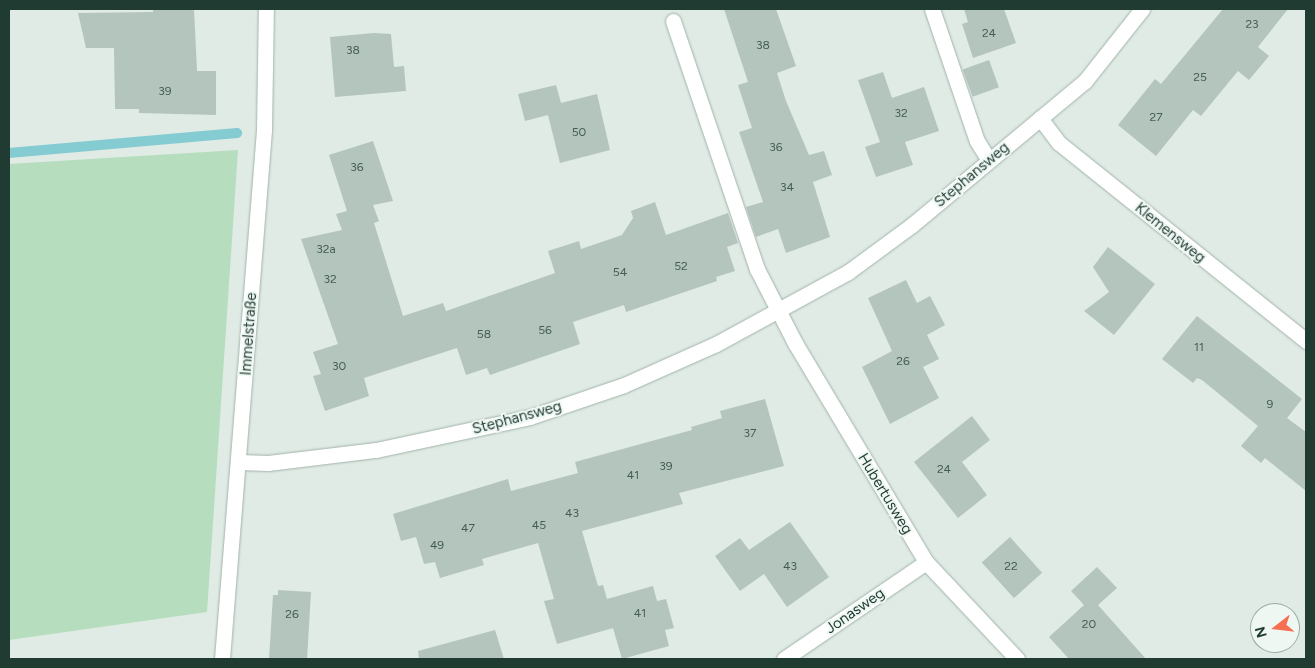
<!DOCTYPE html>
<meta charset="utf-8">
<style>
body{margin:0}
#map{position:relative;width:1315px;height:668px;overflow:hidden;background:#dfebe4;font-family:Figtree,sans-serif}
div>[style]{position:absolute}
[style*='--x']{left:calc(var(--x)*1px);top:calc(var(--y)*1px);width:calc(var(--w)*1px);rotate:calc(var(--a)*1deg)}
.green>*{inset:0;background:#b6ddbe}
.stream>*{height:10px;margin:-5px;padding:0 5px;transform-origin:5px;border-radius:5px;background:#84cbd2}
.building>*{inset:0;background:#b4c5bd;transform-origin:0 0}
.roads{filter:drop-shadow(0 0 1px #a2b3ab) drop-shadow(0 0 1px #a2b3ab)}
.minor>*{height:15px;margin:-7.5px;padding:0 7.5px;transform-origin:7.5px;border-radius:7.5px;background:#fff}
span{translate:-50% -50%;white-space:nowrap;text-align:center;line-height:1.15;-webkit-text-stroke:4px #eff7f3;paint-order:stroke}
.number-label{font-size:12px;color:#445e55}
.number-label span{-webkit-text-stroke-width:0}
.street-label{font-size:15px;color:#1f3b32}
.frame{position:absolute;inset:0;border:10px solid #1f3b32;pointer-events:none}
.north{position:absolute;left:1250px;top:603px;width:50px;height:50px;box-sizing:border-box;background:#eff7f3;border:1px solid #9caca6;border-radius:50%;rotate:254deg;font-size:14px;font-weight:700;line-height:20px;text-align:center;color:#1f3b32}
.north::after{content:'';display:block;margin:auto;width:18px;height:22px;background:#f66f51;clip-path:polygon(50% 0,100% 100%,50% 72%,0 100%)}
</style>
<div id="map">
<div class="green">
<div style="clip-path:polygon(238px 150px,207px 612px,9px 640px,9px 164px)"></div>
</div>
<div class="stream">
<div style="--x:9;--y:153;--w:229;--a:-5"></div>
</div>
<div class="building">
<div style="clip-path:polygon(153px 9px,194px 9px,197px 71px,216px 71px,216px 115px,139px 113px,139px 109px,115px 109px,114px 48px,86px 48px,78px 13px,153px 12px)"></div>
<div style="clip-path:polygon(724px 9px,776px 9px,796px 66px,777px 73px,786px 101px,809px 155px,824px 151px,832px 175px,813px 182px,830px 237px,786px 253px,778px 229px,756px 237px,746px 207px,763px 202px,739px 132px,752px 128px,738px 85px,748px 82px)"></div>
<div style="clip-path:polygon(964px 9px,1004px 9px,1016px 43px,973px 58px,962px 24px,968px 22px)"></div>
<div style="clip-path:polygon(1223px 9px,1288px 9px,1258px 47px,1269px 56px,1249px 80px,1238px 71px,1201px 116px,1193px 110px,1156px 156px,1118px 125px,1155px 79px,1161px 84px)"></div>
<div style="clip-path:polygon(374px 33px,391px 34px,394px 67px,404px 66px,406px 91px,335px 97px,330px 37px)"></div>
<div style="left:989px;top:60px;width:29px;height:28px;rotate:70deg"></div>
<div style="clip-path:polygon(883px 72px,892px 98px,924px 87px,939px 131px,905px 142px,913px 165px,876px 177px,865px 147px,880px 142px,858px 80px)"></div>
<div style="clip-path:polygon(556px 85px,561px 103px,597px 94px,610px 150px,560px 163px,548px 115px,525px 121px,518px 94px)"></div>
<div style="clip-path:polygon(373px 141px,393px 201px,373px 205px,379px 221px,374px 223px,403px 316px,443px 303px,446px 311px,555px 273px,548px 251px,579px 241px,581px 249px,622px 235px,633px 218px,631px 211px,655px 202px,666px 235px,728px 213px,738px 243px,727px 247px,735px 271px,716px 277px,717px 281px,626px 312px,624px 305px,573px 322px,580px 344px,490px 375px,487px 368px,466px 375px,457px 348px,364px 378px,369px 396px,325px 411px,313px 376px,321px 374px,313px 352px,338px 344px,301px 239px,342px 230px,336px 214px,347px 211px,329px 155px)"></div>
<div style="clip-path:polygon(1108px 247px,1155px 284px,1114px 335px,1084px 311px,1109px 292px,1093px 267px)"></div>
<div style="clip-path:polygon(906px 280px,917px 303px,930px 296px,945px 325px,927px 335px,939px 359px,923px 367px,939px 398px,890px 424px,862px 367px,892px 351px,868px 298px)"></div>
<div style="clip-path:polygon(1197px 316px,1302px 399px,1287px 418px,1306px 432px,1306px 491px,1265px 458px,1261px 463px,1241px 446px,1258px 426px,1202px 380px,1197px 378px,1193px 383px,1162px 359px)"></div>
<div style="clip-path:polygon(765px 399px,784px 466px,679px 493px,683px 504px,582px 531px,598px 586px,603px 585px,607px 599px,653px 586px,657px 601px,666px 599px,674px 628px,665px 630px,669px 646px,622px 659px,613px 628px,557px 644px,544px 601px,554px 599px,538px 543px,482px 559px,484px 565px,440px 578px,435px 562px,424px 564px,416px 537px,401px 541px,393px 514px,508px 479px,511px 491px,578px 473px,575px 462px,692px 430px,691px 427px,722px 418px,720px 411px)"></div>
<div style="clip-path:polygon(972px 416px,990px 440px,962px 462px,987px 495px,958px 518px,914px 462px)"></div>
<div style="clip-path:polygon(790px 522px,829px 577px,787px 607px,764px 574px,740px 591px,715px 556px,740px 538px,749px 550px)"></div>
<div style="left:1010px;top:537px;width:48px;height:38px;rotate:48deg"></div>
<div style="clip-path:polygon(1097px 567px,1117px 588px,1098px 605px,1146px 659px,1069px 659px,1049px 637px,1084px 605px,1071px 591px)"></div>
<div style="clip-path:polygon(278px 590px,311px 592px,307px 659px,269px 659px,273px 595px,278px 595px)"></div>
<div style="clip-path:polygon(495px 630px,504px 659px,419px 659px,418px 651px)"></div>
</div>
<div class="roads">
<div class="minor">
<div style="--x:932;--y:9;--w:139;--a:71.2"></div>
<div style="--x:977;--y:141;--w:22;--a:58"></div>
<div style="--x:673;--y:21;--w:262;--a:71.3"></div>
<div style="--x:757;--y:269;--w:83;--a:62.8"></div>
<div style="--x:795;--y:343;--w:255;--a:59.1"></div>
<div style="--x:926;--y:562;--w:133;--a:46.8"></div>
<div style="--x:1040;--y:118;--w:31;--a:53"></div>
<div style="--x:1059;--y:143;--w:317;--a:38.7"></div>
<div style="--x:239;--y:462;--w:29;--a:2"></div>
<div style="--x:268;--y:463;--w:109;--a:-6.9"></div>
<div style="--x:376;--y:450;--w:157;--a:-12.1"></div>
<div style="--x:530;--y:417;--w:99;--a:-18.8"></div>
<div style="--x:624;--y:385;--w:101;--a:-24"></div>
<div style="--x:716;--y:344;--w:150;--a:-28.6"></div>
<div style="--x:848;--y:272;--w:79;--a:-36.3"></div>
<div style="--x:912;--y:225;--w:225;--a:-39.8"></div>
<div style="--x:1085;--y:81;--w:92;--a:-51.6"></div>
<div style="--x:222;--y:659;--w:531;--a:-85.46"></div>
<div style="--x:264;--y:130;--w:121;--a:-89.1"></div>
<div style="--x:784;--y:659;--w:172;--a:-34.3"></div>
</div>
</div>
<div class="number-label">
<span style="left:1252px;top:25px">23</span>
<span style="left:989px;top:34px">24</span>
<span style="left:763px;top:46px">38</span>
<span style="left:353px;top:51px">38</span>
<span style="left:1200px;top:78px">25</span>
<span style="left:165px;top:92px">39</span>
<span style="left:901px;top:114px">32</span>
<span style="left:1156px;top:118px">27</span>
<span style="left:579px;top:133px">50</span>
<span style="left:776px;top:148px">36</span>
<span style="left:357px;top:168px">36</span>
<span style="left:787px;top:188px">34</span>
<span style="left:326px;top:250px">32a</span>
<span style="left:681px;top:267px">52</span>
<span style="left:620px;top:273px">54</span>
<span style="left:330px;top:280px">32</span>
<span style="left:545px;top:331px">56</span>
<span style="left:484px;top:335px">58</span>
<span style="left:1199px;top:348px">11</span>
<span style="left:903px;top:362px">26</span>
<span style="left:339px;top:367px">30</span>
<span style="left:1270px;top:405px">9</span>
<span style="left:750px;top:434px">37</span>
<span style="left:666px;top:467px">39</span>
<span style="left:944px;top:470px">24</span>
<span style="left:633px;top:476px">41</span>
<span style="left:572px;top:514px">43</span>
<span style="left:539px;top:526px">45</span>
<span style="left:468px;top:529px">47</span>
<span style="left:437px;top:546px">49</span>
<span style="left:790px;top:567px">43</span>
<span style="left:1011px;top:567px">22</span>
<span style="left:640px;top:614px">41</span>
<span style="left:292px;top:615px">26</span>
<span style="left:1089px;top:625px">20</span>
</div>
<div class="street-label">
<span style="left:972px;top:175px;rotate:-40deg">Stephansweg</span>
<span style="left:1170px;top:233px;rotate:39deg">Klemensweg</span>
<span style="left:249px;top:334px;rotate:-86deg">Immelstraße</span>
<span style="left:517px;top:418px;rotate:-15deg">Stephansweg</span>
<span style="left:885px;top:494px;rotate:59deg">Hubertusweg</span>
<span style="left:855px;top:611px;rotate:-35deg">Jonasweg</span>
</div>
<div class="frame"></div>
<div class="north">N</div>
</div>
